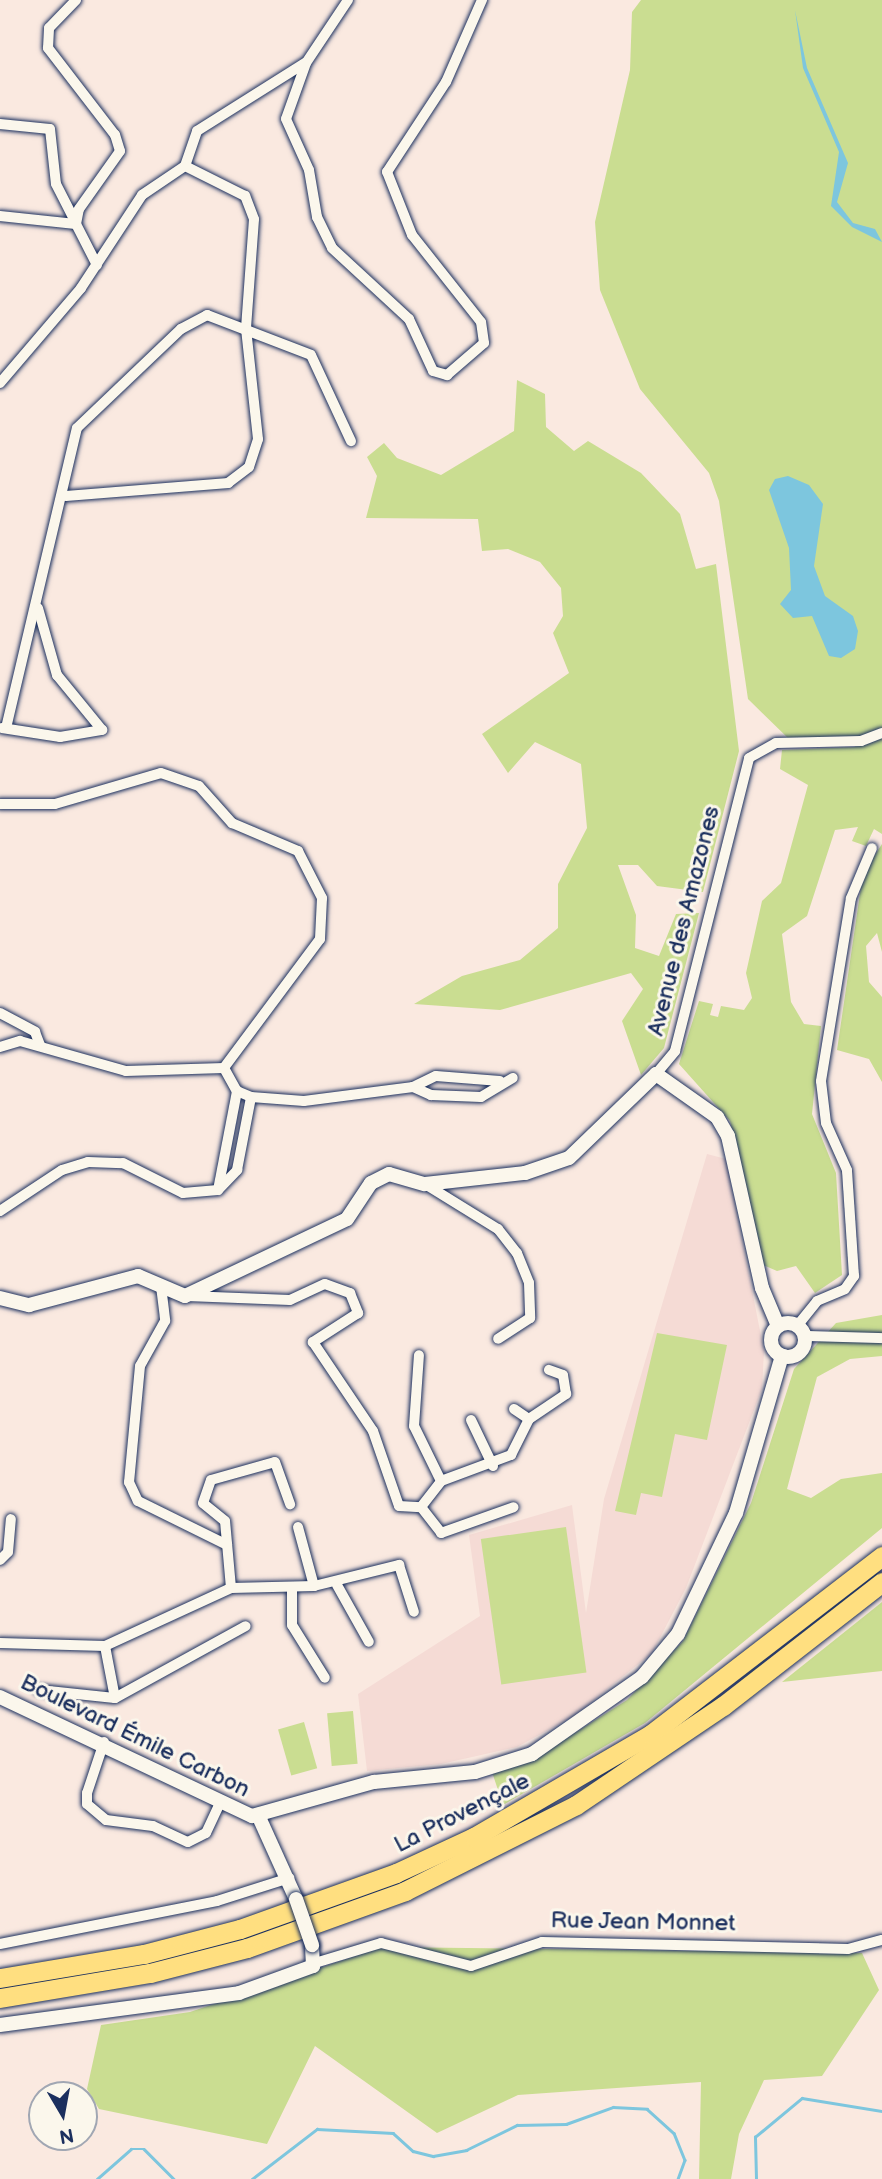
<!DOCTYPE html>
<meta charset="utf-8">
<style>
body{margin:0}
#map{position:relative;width:882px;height:2179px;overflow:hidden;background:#fae9e0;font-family:"Balsamiq Sans",sans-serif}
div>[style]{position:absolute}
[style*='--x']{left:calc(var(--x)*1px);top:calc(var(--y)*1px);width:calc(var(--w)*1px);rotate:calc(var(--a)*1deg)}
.built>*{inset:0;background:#f5dbd5}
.green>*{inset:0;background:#cadd91;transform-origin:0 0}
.water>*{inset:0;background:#7dc6de}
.stream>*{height:2.5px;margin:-1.25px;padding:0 1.25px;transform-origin:1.25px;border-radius:1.25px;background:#7dc6de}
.roads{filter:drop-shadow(0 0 2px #1b2f5e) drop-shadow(0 0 2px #1b2f5e)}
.street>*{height:10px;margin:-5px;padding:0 5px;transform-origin:5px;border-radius:5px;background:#fbf7ec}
.secondary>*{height:14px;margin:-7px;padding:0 7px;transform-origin:7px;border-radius:7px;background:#fbf7ec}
.secondary>.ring{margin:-7px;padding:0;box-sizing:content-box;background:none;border:14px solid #fbf7ec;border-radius:50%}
.highway>*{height:19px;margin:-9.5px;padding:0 9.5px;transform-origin:9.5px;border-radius:9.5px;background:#ffdf80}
.bridges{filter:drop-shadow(0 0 2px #1b2f5e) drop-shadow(0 0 2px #1b2f5e)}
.secondary-bridge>*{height:14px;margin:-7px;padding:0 7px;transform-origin:7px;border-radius:7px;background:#fbf7ec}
span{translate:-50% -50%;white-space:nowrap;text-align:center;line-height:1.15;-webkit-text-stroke:6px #fbf7ec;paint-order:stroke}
.street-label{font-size:23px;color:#1b2f5e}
.north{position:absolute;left:28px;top:2081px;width:70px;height:70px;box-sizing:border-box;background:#fbf7ec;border:2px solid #a1a7b3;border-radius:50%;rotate:170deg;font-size:19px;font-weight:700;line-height:28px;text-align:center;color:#1b2f5e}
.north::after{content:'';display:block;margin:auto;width:24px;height:32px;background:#1b2f5e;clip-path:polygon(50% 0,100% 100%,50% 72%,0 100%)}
</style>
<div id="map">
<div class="built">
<div style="clip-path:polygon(707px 1154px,726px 1159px,764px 1351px,762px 1389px,686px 1588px,652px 1653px,574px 1716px,517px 1747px,441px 1764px,367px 1771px,358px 1694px,480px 1616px,469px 1535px,572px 1505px,586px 1613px,604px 1499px)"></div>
</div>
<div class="green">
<div style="clip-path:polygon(641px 0,882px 0,882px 834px,874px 829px,866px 846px,852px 841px,858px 827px,835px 830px,807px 916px,782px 934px,791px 1002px,804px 1024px,821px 1026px,812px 1114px,836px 1173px,842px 1275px,815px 1293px,796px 1266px,777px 1271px,761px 1264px,730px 1121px,679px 1064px,699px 1001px,713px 1004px,710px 1015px,718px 1017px,721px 1006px,744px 1010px,752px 998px,746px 973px,762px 901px,781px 883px,808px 785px,780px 769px,782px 750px,855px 747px,851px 737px,791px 741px,748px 699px,719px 501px,709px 473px,640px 389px,600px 290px,595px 222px,630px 70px,632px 12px)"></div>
<div style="clip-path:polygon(517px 380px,545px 394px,546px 427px,574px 451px,588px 441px,641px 473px,680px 514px,696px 569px,716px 564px,739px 751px,703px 892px,657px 886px,638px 865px,618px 865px,636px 915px,635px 948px,659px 956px,676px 914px,699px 913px,664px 1048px,641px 1075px,622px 1021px,643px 989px,631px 973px,500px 1010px,414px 1004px,462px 976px,520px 960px,558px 928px,558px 884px,587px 828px,581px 764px,535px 742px,508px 773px,482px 734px,569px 673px,553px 633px,563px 616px,561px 588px,540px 562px,508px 549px,482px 551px,478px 519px,366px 518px,377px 476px,367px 457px,384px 443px,397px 458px,441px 475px,514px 431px)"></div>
<div style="clip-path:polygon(882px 844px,882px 952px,877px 933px,866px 946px,869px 982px,882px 997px,882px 1082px,869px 1059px,837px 1050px,863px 873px)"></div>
<div style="clip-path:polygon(882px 1315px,882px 1356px,850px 1359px,817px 1377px,787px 1489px,811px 1498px,841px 1479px,882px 1473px,882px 1528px,645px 1723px,503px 1805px,492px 1772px,551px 1748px,627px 1700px,683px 1641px,751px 1503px,794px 1369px,836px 1323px)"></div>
<div style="clip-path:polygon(657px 1333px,727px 1345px,707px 1440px,675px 1434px,662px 1497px,641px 1493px,636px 1515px,615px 1511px)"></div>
<div style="left:566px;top:1527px;width:147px;height:86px;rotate:82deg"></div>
<div style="clip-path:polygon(882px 1602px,882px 1671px,782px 1682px)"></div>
<div style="left:353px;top:1711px;width:53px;height:26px;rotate:85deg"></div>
<div style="left:304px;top:1722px;width:48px;height:27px;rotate:74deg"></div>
<div style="clip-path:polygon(382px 1947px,862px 1953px,879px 1990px,822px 2076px,764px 2080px,739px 2134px,731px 2179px,699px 2179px,701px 2082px,518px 2095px,437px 2133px,315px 2046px,267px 2144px,99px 2109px,87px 2089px,101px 2025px,190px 2012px)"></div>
</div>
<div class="water">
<div style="clip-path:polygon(795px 10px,807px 68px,848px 163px,837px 202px,853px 223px,875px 229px,882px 242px,852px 227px,831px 206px,839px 152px,803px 68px)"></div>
<div style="clip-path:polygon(788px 476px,809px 485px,823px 504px,814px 566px,825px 596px,853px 616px,858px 631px,855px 649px,841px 658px,829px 656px,812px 616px,793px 618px,780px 604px,791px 590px,789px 548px,769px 490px,775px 479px)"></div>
</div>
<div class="stream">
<div style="--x:97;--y:2179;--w:45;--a:-41.4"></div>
<div style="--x:131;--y:2149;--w:13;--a:0"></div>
<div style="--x:144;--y:2149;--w:42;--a:45"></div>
<div style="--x:252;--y:2179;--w:82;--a:-37.6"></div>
<div style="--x:317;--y:2129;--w:76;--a:3"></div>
<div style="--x:393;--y:2133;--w:27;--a:42"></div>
<div style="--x:413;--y:2151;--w:21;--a:14"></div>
<div style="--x:433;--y:2156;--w:34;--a:-10"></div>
<div style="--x:466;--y:2150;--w:57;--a:-26.1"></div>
<div style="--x:517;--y:2125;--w:49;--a:-1.2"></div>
<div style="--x:566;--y:2124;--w:50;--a:-19.9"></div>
<div style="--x:613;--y:2107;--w:34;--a:3"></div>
<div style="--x:647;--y:2109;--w:36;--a:42"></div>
<div style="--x:674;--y:2133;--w:29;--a:68"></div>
<div style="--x:685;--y:2160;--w:20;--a:110"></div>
<div style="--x:756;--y:2179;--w:42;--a:-91.4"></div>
<div style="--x:755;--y:2137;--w:61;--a:-39.7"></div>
<div style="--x:802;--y:2098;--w:81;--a:9.2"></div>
</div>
<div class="roads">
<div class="street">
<div style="--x:348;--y:0;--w:76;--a:123.7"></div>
<div style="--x:306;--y:63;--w:59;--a:109.7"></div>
<div style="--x:286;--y:119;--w:56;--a:65.7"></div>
<div style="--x:309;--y:170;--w:48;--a:80.3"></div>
<div style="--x:317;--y:217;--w:34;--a:64"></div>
<div style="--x:332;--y:248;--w:105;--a:42.7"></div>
<div style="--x:409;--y:319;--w:57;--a:65.2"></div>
<div style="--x:433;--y:371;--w:15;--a:16"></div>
<div style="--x:447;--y:375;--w:49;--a:-40.9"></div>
<div style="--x:484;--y:343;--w:21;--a:-98"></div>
<div style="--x:481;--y:322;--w:111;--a:-128.4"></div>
<div style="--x:412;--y:235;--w:68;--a:-111.6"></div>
<div style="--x:387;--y:172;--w:108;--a:-56.8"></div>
<div style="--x:446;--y:82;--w:90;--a:-66.3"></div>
<div style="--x:0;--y:124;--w:50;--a:5.7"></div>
<div style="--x:50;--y:129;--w:55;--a:83.8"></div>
<div style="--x:56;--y:184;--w:44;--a:62.9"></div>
<div style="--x:185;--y:166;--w:37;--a:-71"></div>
<div style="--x:197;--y:131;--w:128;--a:-32.2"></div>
<div style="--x:0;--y:216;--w:76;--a:6"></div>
<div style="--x:76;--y:224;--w:46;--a:62.9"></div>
<div style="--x:76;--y:224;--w:15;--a:-79"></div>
<div style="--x:79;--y:209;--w:71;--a:-54.7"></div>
<div style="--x:120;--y:151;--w:17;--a:-107"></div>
<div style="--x:115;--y:135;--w:110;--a:-127.6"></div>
<div style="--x:48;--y:48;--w:20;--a:-87"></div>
<div style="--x:49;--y:28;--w:39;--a:-46"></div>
<div style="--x:0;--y:383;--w:125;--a:-49.5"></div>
<div style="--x:81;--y:288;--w:111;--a:-56.7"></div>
<div style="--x:142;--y:195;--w:52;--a:-34"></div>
<div style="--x:66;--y:496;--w:163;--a:-4.6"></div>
<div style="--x:228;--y:483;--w:26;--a:-37"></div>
<div style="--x:249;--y:467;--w:29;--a:-72"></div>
<div style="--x:258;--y:439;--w:112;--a:-96.2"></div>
<div style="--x:246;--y:328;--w:109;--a:-85.8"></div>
<div style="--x:254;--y:219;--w:25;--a:-111"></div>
<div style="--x:245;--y:196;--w:67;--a:-153.4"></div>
<div style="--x:38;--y:608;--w:70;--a:74.2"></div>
<div style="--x:57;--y:675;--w:71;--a:50.7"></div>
<div style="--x:2;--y:728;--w:59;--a:8.8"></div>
<div style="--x:60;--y:737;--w:43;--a:-9.5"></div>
<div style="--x:6;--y:728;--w:308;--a:-76.7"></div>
<div style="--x:77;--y:428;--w:144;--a:-43.6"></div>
<div style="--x:181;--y:329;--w:30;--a:-28"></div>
<div style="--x:207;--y:315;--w:111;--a:21"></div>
<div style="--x:311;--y:355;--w:95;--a:65.1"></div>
<div style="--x:0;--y:804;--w:55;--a:0"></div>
<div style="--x:55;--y:804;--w:110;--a:-16.3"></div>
<div style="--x:161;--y:773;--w:40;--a:18.9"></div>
<div style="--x:199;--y:786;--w:50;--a:48.3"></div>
<div style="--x:232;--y:823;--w:72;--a:23"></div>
<div style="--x:298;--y:851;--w:53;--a:62.9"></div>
<div style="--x:322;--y:898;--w:41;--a:92.8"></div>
<div style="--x:320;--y:939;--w:161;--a:126.7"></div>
<div style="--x:0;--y:1013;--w:40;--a:28"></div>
<div style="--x:35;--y:1032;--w:14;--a:69"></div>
<div style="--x:0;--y:1047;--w:21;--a:-17"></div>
<div style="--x:20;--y:1041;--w:110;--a:15.8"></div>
<div style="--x:126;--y:1071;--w:98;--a:-1.8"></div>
<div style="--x:224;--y:1068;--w:26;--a:61"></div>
<div style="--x:237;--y:1091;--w:15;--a:23"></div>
<div style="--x:656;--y:1074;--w:30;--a:-50"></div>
<div style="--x:675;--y:1051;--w:302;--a:-75.8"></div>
<div style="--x:749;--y:758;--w:31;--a:-29"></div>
<div style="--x:776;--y:743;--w:85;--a:-1.3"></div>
<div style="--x:861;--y:741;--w:22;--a:-21"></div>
<div style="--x:413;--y:1087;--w:25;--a:-26"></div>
<div style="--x:436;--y:1076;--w:64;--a:4.5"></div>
<div style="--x:425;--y:1184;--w:86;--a:31.7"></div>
<div style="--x:498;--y:1229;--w:31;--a:52"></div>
<div style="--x:517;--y:1253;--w:32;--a:68"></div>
<div style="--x:529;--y:1283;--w:35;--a:88"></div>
<div style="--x:530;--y:1318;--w:38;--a:147"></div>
<div style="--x:218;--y:1190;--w:101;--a:-79.1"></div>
<div style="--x:0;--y:1211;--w:74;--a:-33.5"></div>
<div style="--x:62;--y:1170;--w:27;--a:-17"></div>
<div style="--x:88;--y:1162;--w:35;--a:2"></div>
<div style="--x:123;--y:1163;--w:67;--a:26.6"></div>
<div style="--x:183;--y:1193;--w:35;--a:-5"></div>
<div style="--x:218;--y:1190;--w:28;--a:-46"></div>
<div style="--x:237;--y:1170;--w:74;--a:-79.1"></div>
<div style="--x:251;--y:1097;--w:53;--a:4.3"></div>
<div style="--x:304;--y:1101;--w:110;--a:-7.3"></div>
<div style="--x:413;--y:1087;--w:20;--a:24"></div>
<div style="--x:431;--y:1095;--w:50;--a:2.3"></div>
<div style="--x:481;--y:1097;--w:37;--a:-31"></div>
<div style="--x:161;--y:1286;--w:35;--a:83"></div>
<div style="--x:165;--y:1321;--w:51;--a:119.1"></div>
<div style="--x:140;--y:1366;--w:117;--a:95.4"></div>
<div style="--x:129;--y:1482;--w:21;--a:65"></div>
<div style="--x:138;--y:1501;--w:99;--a:26.3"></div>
<div style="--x:187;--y:1296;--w:103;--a:2.2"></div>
<div style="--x:290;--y:1300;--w:38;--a:-25"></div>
<div style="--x:325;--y:1284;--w:27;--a:20"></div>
<div style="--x:350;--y:1293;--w:22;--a:68"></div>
<div style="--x:358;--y:1313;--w:54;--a:147.2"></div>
<div style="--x:313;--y:1342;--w:107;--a:56"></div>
<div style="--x:373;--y:1431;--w:79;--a:70.9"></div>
<div style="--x:399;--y:1506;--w:22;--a:3"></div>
<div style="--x:421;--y:1507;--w:33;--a:-52"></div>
<div style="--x:441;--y:1481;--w:61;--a:-116.1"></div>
<div style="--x:414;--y:1426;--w:71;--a:-86"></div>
<div style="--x:797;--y:1326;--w:32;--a:-51"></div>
<div style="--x:817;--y:1301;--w:30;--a:-23"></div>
<div style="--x:845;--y:1289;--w:16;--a:-55"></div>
<div style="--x:854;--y:1276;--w:106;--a:-93.8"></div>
<div style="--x:847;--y:1170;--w:51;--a:-114.1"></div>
<div style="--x:826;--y:1123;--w:42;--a:-96.8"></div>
<div style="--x:821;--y:1081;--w:185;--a:-80.7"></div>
<div style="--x:851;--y:898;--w:54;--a:-67.2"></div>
<div style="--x:804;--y:1336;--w:78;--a:1.5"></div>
<div style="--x:514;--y:1409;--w:18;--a:34"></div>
<div style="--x:471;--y:1420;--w:51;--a:64.4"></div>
<div style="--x:441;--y:1481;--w:75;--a:-20.4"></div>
<div style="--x:511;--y:1455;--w:40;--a:-63.4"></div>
<div style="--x:529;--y:1419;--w:45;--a:-34"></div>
<div style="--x:566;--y:1394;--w:19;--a:-99"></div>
<div style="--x:563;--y:1375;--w:15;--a:-160"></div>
<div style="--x:421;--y:1507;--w:33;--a:52"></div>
<div style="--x:441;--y:1533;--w:77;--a:-19.6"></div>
<div style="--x:0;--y:1560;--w:11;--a:-45"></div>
<div style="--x:8;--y:1552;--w:33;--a:-85"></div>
<div style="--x:337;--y:1585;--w:65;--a:60.7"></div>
<div style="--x:314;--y:1586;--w:88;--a:-13.9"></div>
<div style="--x:399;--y:1565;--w:49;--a:72.3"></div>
<div style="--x:292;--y:1587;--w:38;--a:90"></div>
<div style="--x:292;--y:1625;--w:62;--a:58.1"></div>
<div style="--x:231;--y:1588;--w:83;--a:-1.4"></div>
<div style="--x:314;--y:1586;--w:61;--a:-105.2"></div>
<div style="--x:0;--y:1643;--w:105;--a:1.6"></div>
<div style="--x:105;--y:1646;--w:139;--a:-24.7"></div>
<div style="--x:231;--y:1588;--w:67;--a:-95.1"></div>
<div style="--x:225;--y:1521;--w:28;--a:-141"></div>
<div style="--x:203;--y:1503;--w:24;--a:-71"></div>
<div style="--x:211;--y:1480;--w:66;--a:-15.7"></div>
<div style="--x:275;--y:1462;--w:45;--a:70.3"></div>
<div style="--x:39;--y:1690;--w:76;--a:6"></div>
<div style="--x:115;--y:1698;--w:53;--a:-100.9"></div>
<div style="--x:115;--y:1698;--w:149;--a:-28.8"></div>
<div style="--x:104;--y:1742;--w:54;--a:108.4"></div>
<div style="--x:87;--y:1793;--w:11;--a:90"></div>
<div style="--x:87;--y:1804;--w:25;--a:40"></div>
<div style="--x:106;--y:1820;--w:47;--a:7.3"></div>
<div style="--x:153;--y:1826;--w:38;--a:25"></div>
<div style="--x:188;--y:1842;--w:20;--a:-27"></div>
<div style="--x:206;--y:1833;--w:31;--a:-65"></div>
<div style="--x:0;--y:1944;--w:221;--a:-11.2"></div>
<div style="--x:217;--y:1901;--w:76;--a:-17.7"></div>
<div style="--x:315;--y:1963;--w:69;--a:-16.9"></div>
<div style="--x:381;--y:1943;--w:93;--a:14.3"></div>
<div style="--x:471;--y:1966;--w:75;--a:-18.7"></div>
<div style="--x:542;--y:1942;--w:306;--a:1.3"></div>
<div style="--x:848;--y:1949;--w:35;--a:-15"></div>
</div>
<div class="secondary">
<div style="--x:0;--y:1298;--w:30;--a:14"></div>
<div style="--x:29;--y:1305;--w:113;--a:-14.9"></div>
<div style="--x:138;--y:1276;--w:51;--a:23.1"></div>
<div style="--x:185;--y:1296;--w:179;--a:-25.4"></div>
<div style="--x:347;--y:1219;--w:43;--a:-56.3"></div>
<div style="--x:371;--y:1183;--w:20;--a:-27"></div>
<div style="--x:389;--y:1174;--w:37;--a:16"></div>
<div style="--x:425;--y:1184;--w:101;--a:-6.3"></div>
<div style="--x:525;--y:1173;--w:46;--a:-18.8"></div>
<div style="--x:569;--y:1158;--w:121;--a:-44"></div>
<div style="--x:656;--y:1074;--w:75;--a:35.2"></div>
<div style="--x:717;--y:1117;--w:22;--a:60"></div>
<div style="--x:728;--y:1136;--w:156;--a:77.4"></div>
<div style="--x:762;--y:1288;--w:41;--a:67.2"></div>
<div class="ring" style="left:771px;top:1323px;width:20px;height:20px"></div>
<div style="--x:0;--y:1697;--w:279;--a:25.3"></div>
<div style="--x:252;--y:1816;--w:127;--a:-15.6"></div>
<div style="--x:374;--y:1782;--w:101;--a:-5.7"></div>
<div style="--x:475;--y:1772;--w:60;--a:-17.5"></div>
<div style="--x:532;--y:1754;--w:134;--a:-35"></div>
<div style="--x:642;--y:1677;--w:56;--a:-50.1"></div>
<div style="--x:678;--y:1634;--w:134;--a:-64.4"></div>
<div style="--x:736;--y:1513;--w:164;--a:-73.7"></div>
<div style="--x:258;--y:1815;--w:92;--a:65.7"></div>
<div style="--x:0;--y:2025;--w:241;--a:-7.6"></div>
<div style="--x:239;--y:1993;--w:79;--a:-20"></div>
<div style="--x:313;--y:1966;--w:21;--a:-93"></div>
</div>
<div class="highway">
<div style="--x:0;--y:1978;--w:146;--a:-9.5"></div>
<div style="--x:144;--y:1954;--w:99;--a:-14.6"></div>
<div style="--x:240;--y:1929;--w:166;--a:-19.7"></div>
<div style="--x:396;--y:1873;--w:86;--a:-24.8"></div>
<div style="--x:474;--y:1837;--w:205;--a:-30.2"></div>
<div style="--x:651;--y:1734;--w:292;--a:-37.6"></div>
<div style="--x:0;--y:1998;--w:152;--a:-9.5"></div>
<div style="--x:150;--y:1973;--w:100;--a:-14.5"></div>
<div style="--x:247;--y:1948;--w:168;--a:-19.8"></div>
<div style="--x:405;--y:1891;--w:191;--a:-26.7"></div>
<div style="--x:576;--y:1805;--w:177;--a:-34"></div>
<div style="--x:723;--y:1706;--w:202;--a:-37.9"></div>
</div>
</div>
<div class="bridges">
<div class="secondary-bridge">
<div style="--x:296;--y:1899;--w:49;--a:70.8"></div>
</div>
</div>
<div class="street-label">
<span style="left:684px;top:921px;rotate:-76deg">Avenue des Amazones</span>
<span style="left:135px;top:1736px;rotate:26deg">Boulevard Émile Carbon</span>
<span style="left:462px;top:1813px;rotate:-27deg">La Provençale</span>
<span style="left:643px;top:1922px;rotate:1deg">Rue Jean Monnet</span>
</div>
<div class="north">N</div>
</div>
